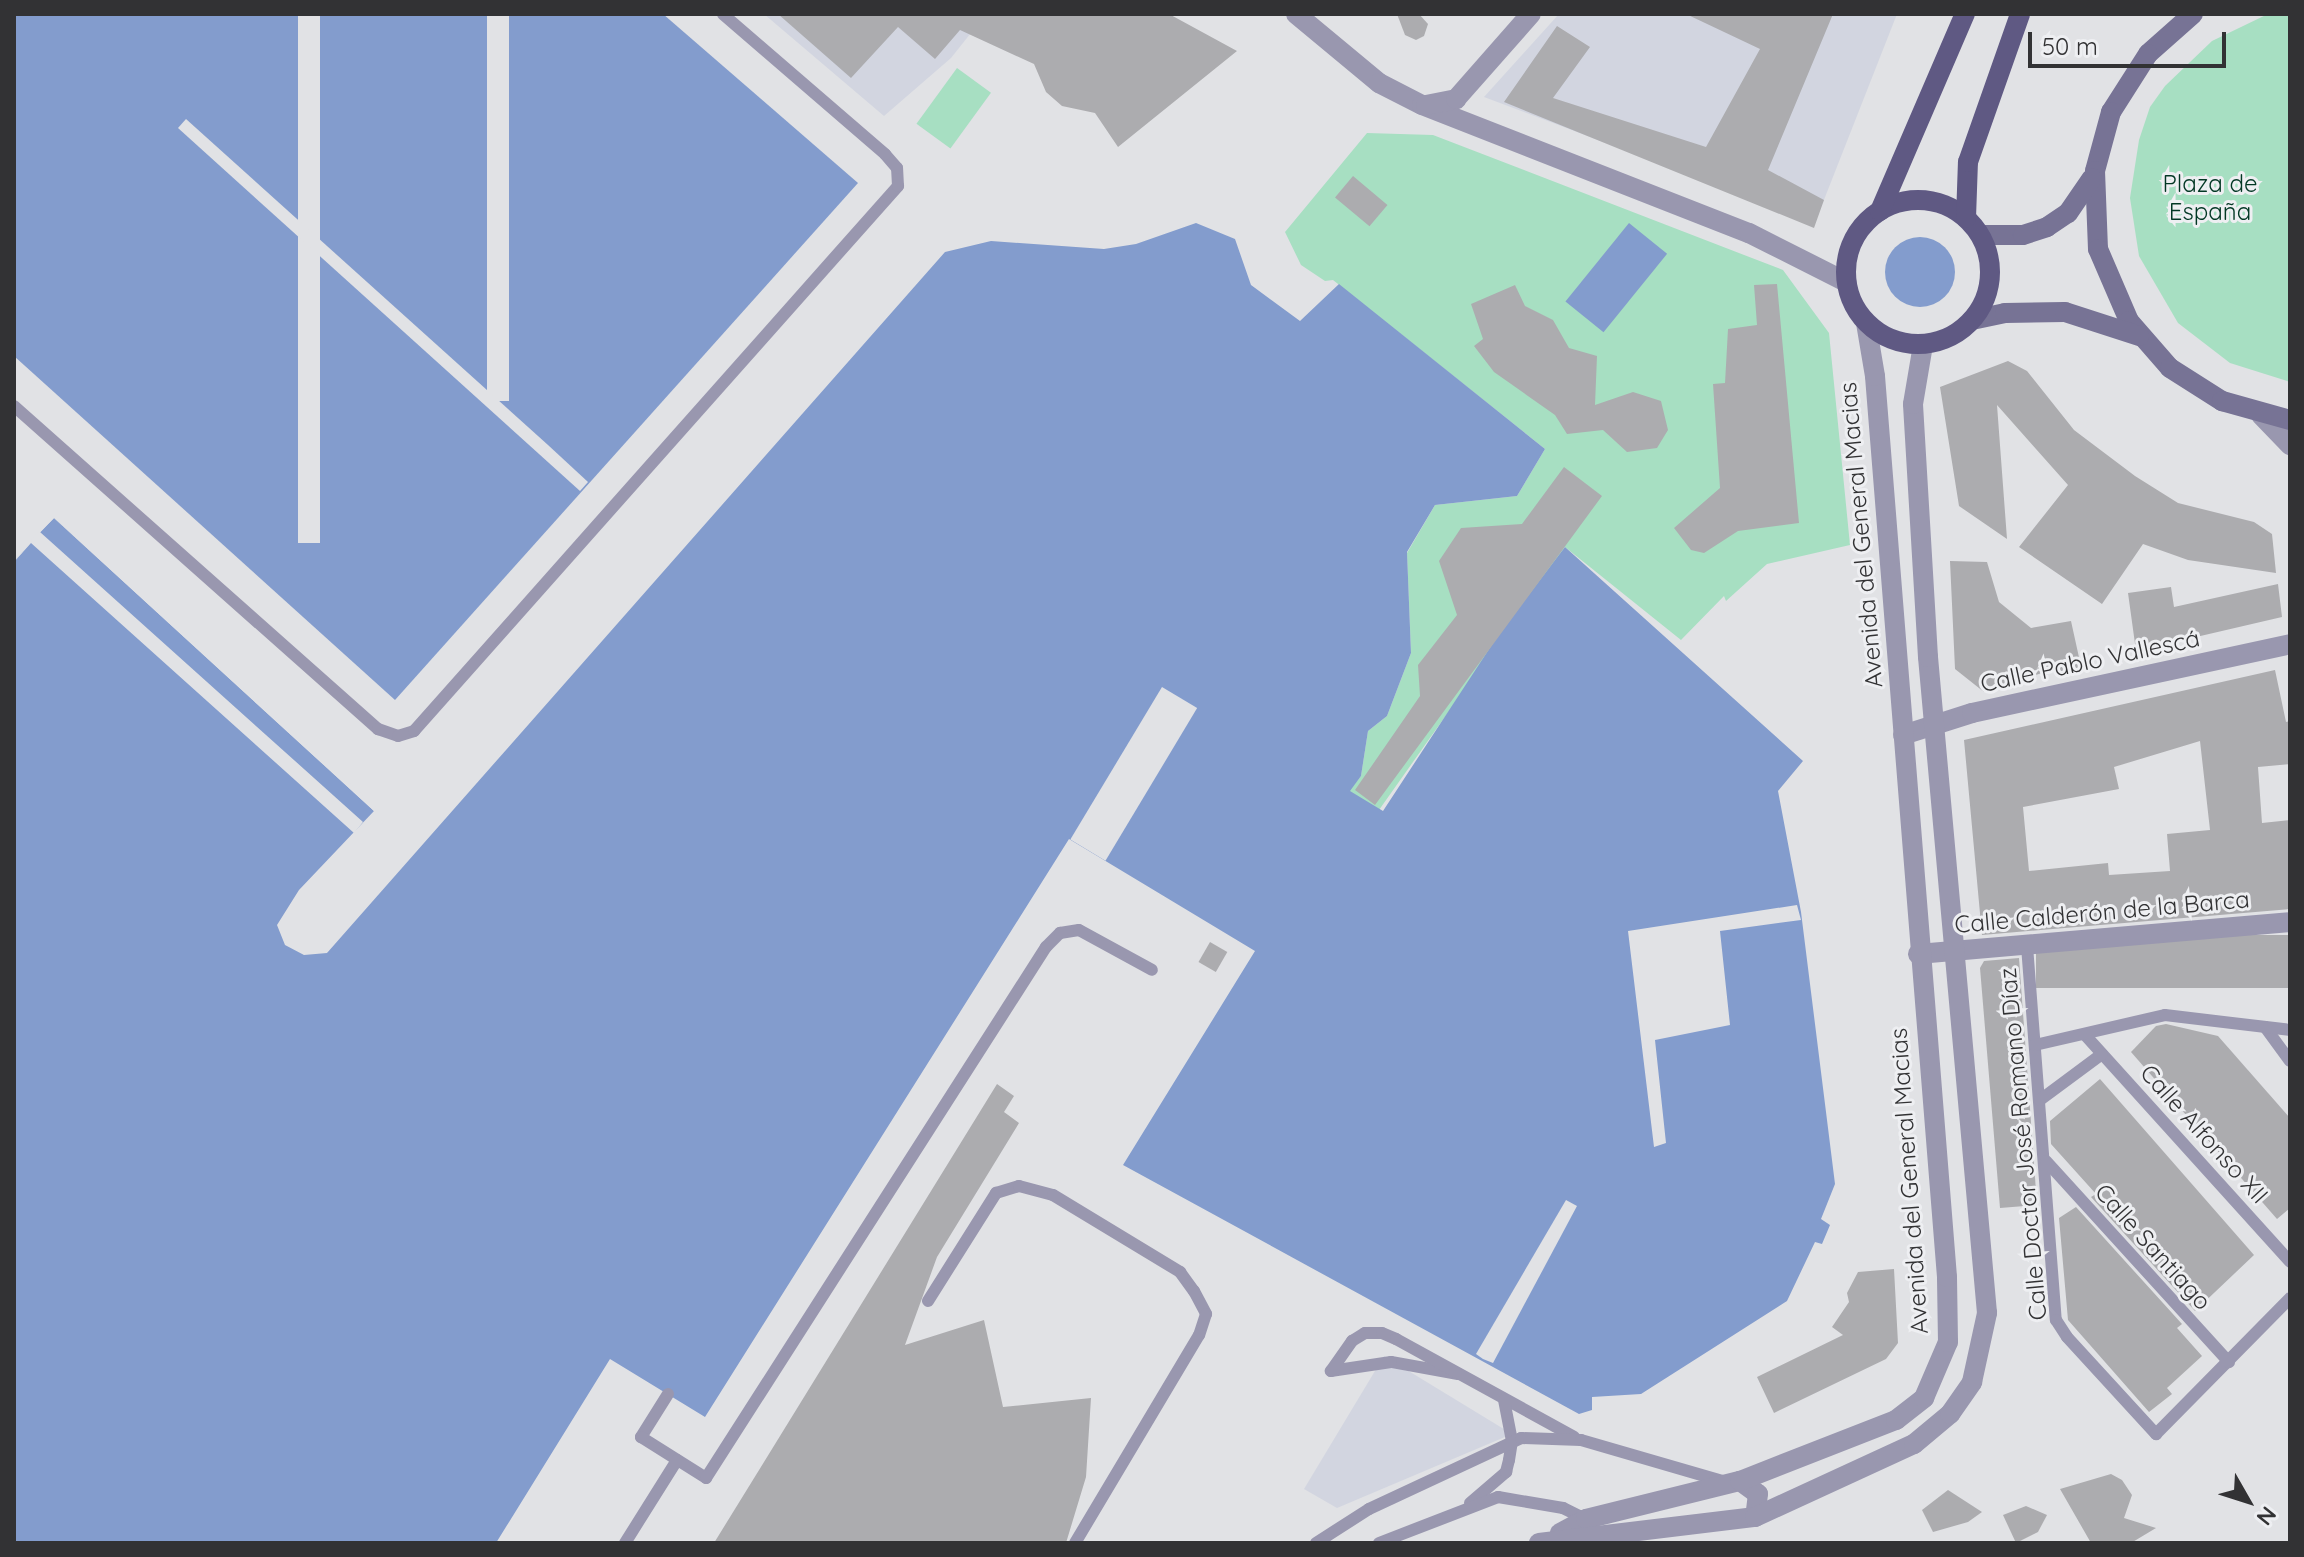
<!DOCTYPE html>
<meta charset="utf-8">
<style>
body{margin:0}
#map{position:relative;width:2304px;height:1557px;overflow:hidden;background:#e1e2e5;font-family:Quicksand,sans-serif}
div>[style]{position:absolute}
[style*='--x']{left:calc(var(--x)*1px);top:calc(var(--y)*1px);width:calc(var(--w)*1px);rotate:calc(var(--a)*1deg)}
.built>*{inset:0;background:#d2d5e0}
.green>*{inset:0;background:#a7dfc2;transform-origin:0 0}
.water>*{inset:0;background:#839ccd;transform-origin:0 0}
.round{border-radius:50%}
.pier>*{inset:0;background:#e1e2e5;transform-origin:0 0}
.building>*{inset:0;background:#acacaf;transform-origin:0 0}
.lane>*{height:12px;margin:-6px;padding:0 6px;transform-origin:6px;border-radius:6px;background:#9997af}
.street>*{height:20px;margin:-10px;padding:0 10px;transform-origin:10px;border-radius:10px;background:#9997af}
.secondary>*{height:20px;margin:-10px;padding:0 10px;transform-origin:10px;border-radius:10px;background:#777395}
.primary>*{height:20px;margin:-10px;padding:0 10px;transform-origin:10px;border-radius:10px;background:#5f5983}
.primary>.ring{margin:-10px;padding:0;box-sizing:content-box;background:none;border:20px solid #5f5983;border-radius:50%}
span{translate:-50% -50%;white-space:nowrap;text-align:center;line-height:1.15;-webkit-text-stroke:6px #eeeff2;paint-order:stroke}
.park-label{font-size:24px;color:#023824}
.street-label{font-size:24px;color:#323234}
.frame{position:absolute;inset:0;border:16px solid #323234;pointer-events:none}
.north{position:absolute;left:2208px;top:1461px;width:80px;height:80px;-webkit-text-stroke:6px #eeeff2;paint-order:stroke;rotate:129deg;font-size:22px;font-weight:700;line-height:32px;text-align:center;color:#323234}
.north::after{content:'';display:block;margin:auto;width:28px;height:36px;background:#323234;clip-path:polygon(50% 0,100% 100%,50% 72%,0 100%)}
.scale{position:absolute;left:2028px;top:32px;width:198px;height:36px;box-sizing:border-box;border:4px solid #323234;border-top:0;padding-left:10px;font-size:24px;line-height:28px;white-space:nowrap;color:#323234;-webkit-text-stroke:6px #eeeff2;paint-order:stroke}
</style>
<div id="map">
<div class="built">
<div style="clip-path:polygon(764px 14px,986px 14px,951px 58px,884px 116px)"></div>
<div style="clip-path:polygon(1559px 14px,1897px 14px,1818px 215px,1810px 220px,1484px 97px)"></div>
<div style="clip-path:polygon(1384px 1356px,1512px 1434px,1337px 1508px,1304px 1489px)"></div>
</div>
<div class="green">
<div style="clip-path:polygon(2268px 14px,2290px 14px,2290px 382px,2230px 363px,2178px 323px,2139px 256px,2130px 198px,2139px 140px,2150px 107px,2165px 86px,2212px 41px)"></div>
<div style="left:957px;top:68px;width:42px;height:69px;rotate:36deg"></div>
<div style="clip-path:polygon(1367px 133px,1433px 135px,1783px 270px,1829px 333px,1850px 545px,1767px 564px,1726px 601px,1724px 596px,1681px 640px,1565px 547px,1379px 810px,1349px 791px,1361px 776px,1368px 731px,1387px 716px,1411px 653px,1407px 553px,1435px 505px,1517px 496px,1545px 449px,1333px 280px,1325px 281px,1301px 265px,1285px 232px)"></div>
</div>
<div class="water">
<div style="clip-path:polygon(14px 14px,663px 14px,858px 183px,395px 700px,14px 356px)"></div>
<div style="clip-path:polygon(1196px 223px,1235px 239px,1251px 285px,1300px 321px,1339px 284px,1545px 449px,1517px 496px,1435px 505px,1407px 552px,1411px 653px,1387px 716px,1368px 731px,1361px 776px,1350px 791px,1383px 811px,1499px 634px,1565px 547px,1803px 761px,1778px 791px,1801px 912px,1835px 1184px,1821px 1219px,1830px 1225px,1822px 1244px,1815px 1242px,1787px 1301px,1641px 1394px,1592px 1397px,1592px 1410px,1579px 1414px,1123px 1165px,1255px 951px,1069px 839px,705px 1417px,610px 1359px,496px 1543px,14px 1543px,14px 562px,30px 543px,54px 518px,374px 811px,299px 890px,277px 925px,285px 945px,304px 955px,327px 953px,945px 252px,991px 241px,1104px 249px,1136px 244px)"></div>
<div style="left:1629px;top:223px;width:49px;height:101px;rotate:39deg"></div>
<div class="round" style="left:1885px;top:237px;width:70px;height:70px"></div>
</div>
<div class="pier">
<div style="left:298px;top:14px;width:22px;height:529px"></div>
<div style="left:487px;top:14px;width:22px;height:387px"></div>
<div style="clip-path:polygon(186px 119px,548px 445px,588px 482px,580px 491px,178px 128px)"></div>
<div style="clip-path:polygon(51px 515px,377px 808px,374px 811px,54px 518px,40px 532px,363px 822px,354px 833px,31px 543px,14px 562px)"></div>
<div style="left:1162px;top:687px;width:41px;height:178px;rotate:31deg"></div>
<div style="clip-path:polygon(1797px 905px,1801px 920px,1720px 931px,1730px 1025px,1655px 1040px,1666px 1143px,1654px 1147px,1628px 931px)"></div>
<div style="clip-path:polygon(1566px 1200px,1577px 1206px,1493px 1363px,1483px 1359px,1476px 1354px)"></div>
</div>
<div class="building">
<div style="clip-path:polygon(778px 14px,1169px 14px,1237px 51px,1118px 147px,1095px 113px,1062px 106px,1046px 92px,1034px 64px,960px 30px,935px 59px,898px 27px,851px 78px)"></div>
<div style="clip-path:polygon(1397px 14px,1419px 14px,1428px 24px,1424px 36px,1416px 40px,1405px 35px)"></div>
<div style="clip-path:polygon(1686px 14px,1833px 14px,1768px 170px,1824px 200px,1814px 228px,1504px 102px,1557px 26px,1590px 47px,1553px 98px,1706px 147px,1760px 49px)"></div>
<div style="left:1353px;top:176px;width:45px;height:28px;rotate:40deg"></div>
<div style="clip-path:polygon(1777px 284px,1799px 523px,1738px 531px,1704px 553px,1691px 550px,1674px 528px,1720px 488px,1713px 384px,1725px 383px,1728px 329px,1757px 325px,1754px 285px)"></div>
<div style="clip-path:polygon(1515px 285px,1525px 306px,1553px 320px,1569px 348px,1597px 356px,1595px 405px,1633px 392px,1661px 401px,1668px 430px,1657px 448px,1627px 452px,1603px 430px,1567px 434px,1555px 415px,1494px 372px,1474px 346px,1483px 339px,1471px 304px)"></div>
<div style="clip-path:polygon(2008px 361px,2027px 371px,2074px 430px,2135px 476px,2178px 503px,2254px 522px,2272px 534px,2276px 573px,2188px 560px,2143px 544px,2102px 604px,2019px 547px,2068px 485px,1997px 405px,2007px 539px,1959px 506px,1940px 387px)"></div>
<div style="clip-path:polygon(1564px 467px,1602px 496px,1375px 805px,1355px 790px,1420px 696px,1418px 665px,1457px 615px,1439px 561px,1461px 528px,1522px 524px)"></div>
<div style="clip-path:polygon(1950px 561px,1987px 562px,1999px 602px,2031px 628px,2071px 621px,2082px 671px,2064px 675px,2051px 670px,1984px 692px,1955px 669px)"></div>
<div style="clip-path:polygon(2278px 584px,2282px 617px,2136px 651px,2128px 593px,2171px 587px,2174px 607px)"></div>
<div style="clip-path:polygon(evenodd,2275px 670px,2286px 722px,2290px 721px,2290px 764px,2258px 767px,2262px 823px,2290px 820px,2290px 909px,1982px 935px,1964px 740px,2275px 670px,2200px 741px,2210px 830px,2167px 834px,2170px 871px,2109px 875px,2108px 863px,2029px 871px,2023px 807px,2119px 789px,2114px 767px,2200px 741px)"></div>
<div style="left:2290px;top:935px;width:53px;height:254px;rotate:90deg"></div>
<div style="left:1210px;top:942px;width:20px;height:23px;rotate:30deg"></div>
<div style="clip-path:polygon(2019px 958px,2037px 1205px,2000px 1208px,1980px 968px,1984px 961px)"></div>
<div style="clip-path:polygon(2166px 1024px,2218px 1036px,2290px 1118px,2290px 1208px,2277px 1219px,2131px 1052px,2156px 1026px)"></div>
<div style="clip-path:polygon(2100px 1079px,2254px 1255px,2195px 1311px,2091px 1197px,2096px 1194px,2051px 1144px,2050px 1121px)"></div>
<div style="clip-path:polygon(997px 1084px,1014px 1096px,1004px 1112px,1019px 1123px,937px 1257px,905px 1345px,984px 1320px,1003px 1407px,1091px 1398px,1086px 1477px,1066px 1543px,714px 1543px)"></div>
<div style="clip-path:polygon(2076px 1207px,2182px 1324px,2177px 1328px,2202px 1356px,2167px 1388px,2172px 1394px,2149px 1412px,2068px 1320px,2059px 1218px)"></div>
<div style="clip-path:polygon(1894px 1269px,1898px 1343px,1886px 1359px,1774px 1413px,1757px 1377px,1843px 1335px,1832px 1327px,1849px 1302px,1847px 1293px,1858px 1272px)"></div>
<div style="clip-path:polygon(2111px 1474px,2122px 1480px,2132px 1495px,2124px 1518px,2156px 1528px,2131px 1543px,2091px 1543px,2060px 1489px)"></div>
<div style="clip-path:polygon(1948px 1490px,1982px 1512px,1968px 1522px,1933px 1532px,1922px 1510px)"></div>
<div style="clip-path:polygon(2026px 1506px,2047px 1515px,2038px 1532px,2016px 1543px,2003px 1515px)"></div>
</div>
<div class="lane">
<div style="--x:14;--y:406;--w:487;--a:41.6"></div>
<div style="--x:378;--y:729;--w:21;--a:19"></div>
<div style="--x:398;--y:736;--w:17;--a:-17"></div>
<div style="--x:414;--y:731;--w:729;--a:-48.39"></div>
<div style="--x:898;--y:186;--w:18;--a:-93"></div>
<div style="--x:897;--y:168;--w:18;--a:-131"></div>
<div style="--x:885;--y:154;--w:214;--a:-139.2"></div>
<div style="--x:2027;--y:946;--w:375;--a:85.6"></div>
<div style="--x:2056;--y:1320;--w:20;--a:57"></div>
<div style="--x:2067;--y:1337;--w:132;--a:47.5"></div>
<div style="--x:2156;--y:1434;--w:191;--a:-45.4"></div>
<div style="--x:2265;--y:1027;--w:42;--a:53.7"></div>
<div style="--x:2086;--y:1036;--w:304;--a:47.9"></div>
<div style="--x:2035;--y:1045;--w:133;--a:-13"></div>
<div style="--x:2165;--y:1015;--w:126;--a:6.8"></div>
<div style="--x:2040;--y:1100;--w:77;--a:-36.6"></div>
<div style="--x:2046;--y:1161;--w:272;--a:47.7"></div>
<div style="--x:928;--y:1301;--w:128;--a:-57.8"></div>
<div style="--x:996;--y:1193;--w:24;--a:-17"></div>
<div style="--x:1019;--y:1186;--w:35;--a:15"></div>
<div style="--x:1053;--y:1195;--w:149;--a:31.2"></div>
<div style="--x:1180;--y:1272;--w:24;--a:54"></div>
<div style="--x:1194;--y:1291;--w:26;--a:62"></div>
<div style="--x:1206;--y:1314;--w:22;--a:108"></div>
<div style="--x:1199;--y:1335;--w:242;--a:120.8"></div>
<div style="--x:1458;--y:1374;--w:68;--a:-169.8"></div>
<div style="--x:1391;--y:1362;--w:61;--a:171.5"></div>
<div style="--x:1331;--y:1371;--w:37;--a:-55"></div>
<div style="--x:1352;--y:1341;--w:15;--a:-32"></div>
<div style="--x:1365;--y:1333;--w:17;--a:0"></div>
<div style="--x:1382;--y:1333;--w:15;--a:23"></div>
<div style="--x:1396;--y:1339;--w:203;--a:28.8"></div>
<div style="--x:668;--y:1394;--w:51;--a:122.1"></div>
<div style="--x:641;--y:1437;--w:77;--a:32.2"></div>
<div style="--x:706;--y:1478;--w:631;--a:-57.37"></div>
<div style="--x:1046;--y:947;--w:20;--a:-45"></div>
<div style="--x:1060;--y:933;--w:19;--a:-9"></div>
<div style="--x:1079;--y:930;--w:83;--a:28.7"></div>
<div style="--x:1470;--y:1503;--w:48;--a:-40.7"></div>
<div style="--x:1506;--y:1472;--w:12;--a:-76"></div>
<div style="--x:1509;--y:1460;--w:19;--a:-81"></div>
<div style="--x:1512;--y:1441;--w:42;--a:-101"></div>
<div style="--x:625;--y:1543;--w:98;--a:-57.9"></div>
<div style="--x:1316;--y:1543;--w:63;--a:-32.7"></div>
<div style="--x:1369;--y:1509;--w:168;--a:-25"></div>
<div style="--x:1521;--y:1438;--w:60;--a:1.9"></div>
<div style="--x:1581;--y:1440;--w:151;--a:16.2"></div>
<div style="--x:1379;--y:1543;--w:128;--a:-21.1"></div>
<div style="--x:1498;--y:1497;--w:66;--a:9.6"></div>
<div style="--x:1563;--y:1508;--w:28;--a:26"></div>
</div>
<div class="street">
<div style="--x:1296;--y:14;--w:108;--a:39.7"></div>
<div style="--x:1379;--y:83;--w:48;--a:27.1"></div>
<div style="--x:1422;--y:105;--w:351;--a:21.4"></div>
<div style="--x:1749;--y:233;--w:109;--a:26.8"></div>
<div style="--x:1426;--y:105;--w:31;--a:-11"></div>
<div style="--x:1456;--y:99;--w:113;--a:-48.6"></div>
<div style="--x:2261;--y:415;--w:42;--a:46"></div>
<div style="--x:1903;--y:735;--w:72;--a:-17.7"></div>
<div style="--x:1972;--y:713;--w:325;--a:-12.2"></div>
<div style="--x:1918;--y:954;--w:373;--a:-4.9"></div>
<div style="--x:1740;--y:1481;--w:22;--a:36"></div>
<div style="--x:1758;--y:1494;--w:23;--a:97"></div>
<div style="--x:1560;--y:1533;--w:30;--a:-28"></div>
<div style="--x:1586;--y:1519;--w:159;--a:-13.9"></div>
<div style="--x:1740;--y:1481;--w:168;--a:-21.4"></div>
<div style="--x:1896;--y:1420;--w:36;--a:-38"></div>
<div style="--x:1924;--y:1398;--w:61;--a:-66.8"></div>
<div style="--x:1948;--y:1342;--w:65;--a:-90.9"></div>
<div style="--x:1947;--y:1277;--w:904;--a:-94.57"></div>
<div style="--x:1875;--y:376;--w:54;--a:-99.6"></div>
<div style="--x:1539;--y:1543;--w:218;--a:-6.9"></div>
<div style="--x:1755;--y:1517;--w:175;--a:-24.7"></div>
<div style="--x:1914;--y:1444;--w:47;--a:-39.8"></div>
<div style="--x:1950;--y:1414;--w:39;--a:-55"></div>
<div style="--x:1972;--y:1382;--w:71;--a:-77.7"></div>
<div style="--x:1987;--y:1313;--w:659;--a:-95.14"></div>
<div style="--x:1928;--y:657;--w:253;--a:-93.4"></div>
<div style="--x:1913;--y:404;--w:60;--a:-80.4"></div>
</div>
<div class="secondary">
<div style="--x:2193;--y:14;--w:60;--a:138.4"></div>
<div style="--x:2148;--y:54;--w:69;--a:122.5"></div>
<div style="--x:2111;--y:112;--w:61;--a:105.2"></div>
<div style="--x:2095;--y:171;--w:78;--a:87.8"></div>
<div style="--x:2098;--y:249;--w:78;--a:66.7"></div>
<div style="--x:2129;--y:321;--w:62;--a:48.9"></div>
<div style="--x:2170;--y:368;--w:62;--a:32.4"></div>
<div style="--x:2222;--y:401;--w:71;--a:15.6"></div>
<div style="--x:1981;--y:235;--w:42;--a:0"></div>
<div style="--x:2023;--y:235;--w:25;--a:-18"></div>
<div style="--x:2047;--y:227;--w:25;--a:-34"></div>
<div style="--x:2068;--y:213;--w:42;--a:-55.6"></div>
<div style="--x:1972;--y:320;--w:34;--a:-12"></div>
<div style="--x:2005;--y:313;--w:60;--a:-1"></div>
<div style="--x:2065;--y:312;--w:78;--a:18"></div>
</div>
<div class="primary">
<div class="ring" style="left:1846px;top:200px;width:124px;height:124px"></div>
<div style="--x:1880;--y:211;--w:215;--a:-66.7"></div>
<div style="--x:1966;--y:218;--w:56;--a:-88"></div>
<div style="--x:1968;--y:162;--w:157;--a:-70.6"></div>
</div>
<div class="park-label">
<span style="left:2210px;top:198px">Plaza de<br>España</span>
</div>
<div class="street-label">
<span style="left:1861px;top:535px;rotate:-95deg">Avenida del General Macias</span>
<span style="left:2090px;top:661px;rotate:-12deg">Calle Pablo Vallescá</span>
<span style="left:2102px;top:912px;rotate:-5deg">Calle Calderón de la Barca</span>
<span style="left:2204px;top:1134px;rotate:48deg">Calle Alfonso XII</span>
<span style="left:2023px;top:1144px;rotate:-95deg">Calle Doctor José Romano Díaz</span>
<span style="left:1909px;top:1181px;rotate:-94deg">Avenida del General Macias</span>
<span style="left:2153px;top:1247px;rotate:48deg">Calle Santiago</span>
</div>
<div class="frame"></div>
<div class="north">N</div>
<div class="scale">50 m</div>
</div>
